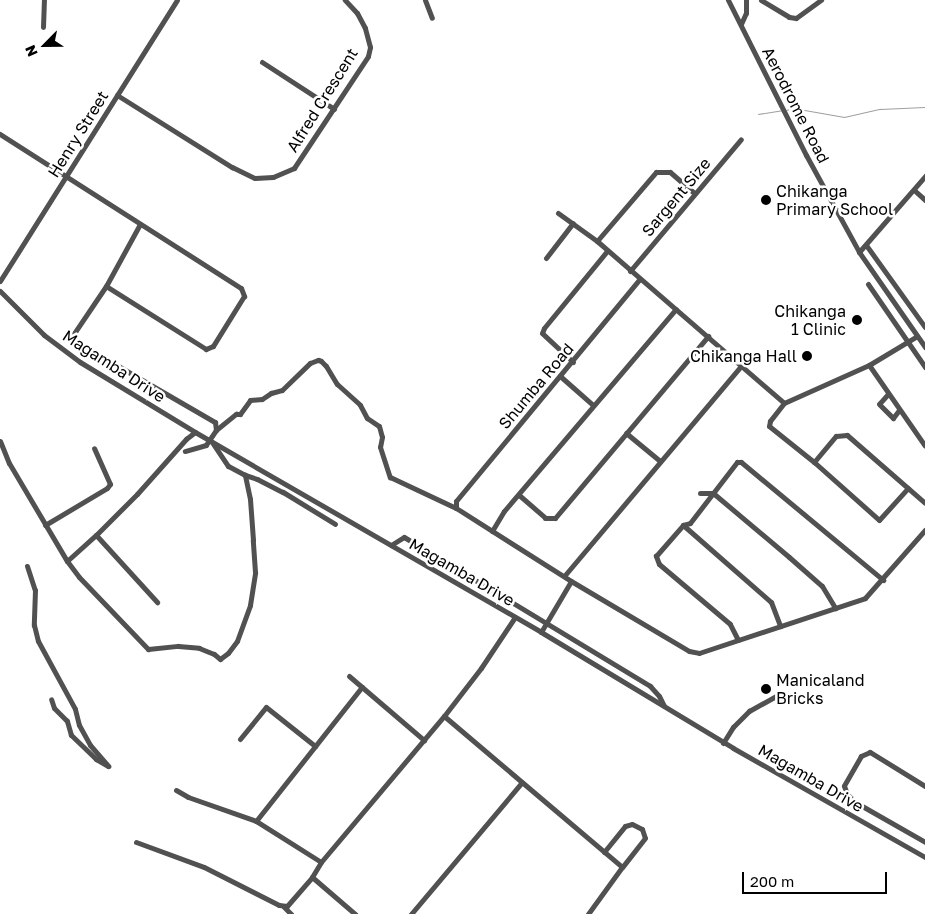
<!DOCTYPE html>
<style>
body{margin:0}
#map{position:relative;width:925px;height:914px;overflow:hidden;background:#fff;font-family:"Golos Text",sans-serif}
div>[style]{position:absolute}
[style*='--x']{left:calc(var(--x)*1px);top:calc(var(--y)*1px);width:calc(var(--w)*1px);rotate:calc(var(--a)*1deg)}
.stream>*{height:1px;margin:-0.5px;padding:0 0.5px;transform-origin:0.5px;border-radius:0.5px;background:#9f9f9f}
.minor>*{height:5px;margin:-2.5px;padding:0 2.5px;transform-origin:2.5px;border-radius:2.5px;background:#515151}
.dots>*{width:14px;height:14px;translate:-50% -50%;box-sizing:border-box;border:2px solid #fff;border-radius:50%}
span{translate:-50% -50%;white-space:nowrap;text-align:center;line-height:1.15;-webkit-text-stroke:5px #fff;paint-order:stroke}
.street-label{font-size:16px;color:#000}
.poi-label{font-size:16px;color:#000}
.left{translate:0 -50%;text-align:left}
.right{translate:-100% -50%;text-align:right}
.north{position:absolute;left:20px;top:20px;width:50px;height:50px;-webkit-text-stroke:4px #fff;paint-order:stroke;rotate:247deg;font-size:14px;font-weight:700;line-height:20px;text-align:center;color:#000}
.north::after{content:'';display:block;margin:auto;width:18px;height:22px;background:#000;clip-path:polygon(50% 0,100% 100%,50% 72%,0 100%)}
.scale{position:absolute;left:742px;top:872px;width:145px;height:22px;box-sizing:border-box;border:2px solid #000;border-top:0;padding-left:6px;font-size:15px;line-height:18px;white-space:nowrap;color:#000;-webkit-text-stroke:4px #fff;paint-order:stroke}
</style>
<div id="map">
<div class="stream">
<div style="--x:786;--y:110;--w:7;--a:-16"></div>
<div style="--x:793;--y:108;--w:52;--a:10"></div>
<div style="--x:844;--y:117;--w:37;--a:-13"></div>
<div style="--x:880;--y:109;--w:45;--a:-2.5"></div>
<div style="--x:758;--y:114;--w:24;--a:-9"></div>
</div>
<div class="minor">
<div style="--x:425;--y:0;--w:19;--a:69"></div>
<div style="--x:728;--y:0;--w:174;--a:63.3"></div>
<div style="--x:806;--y:155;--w:111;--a:61.3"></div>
<div style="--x:859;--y:252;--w:116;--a:55.2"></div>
<div style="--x:761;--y:0;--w:33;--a:31"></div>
<div style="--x:789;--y:17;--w:7;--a:8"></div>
<div style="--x:796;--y:18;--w:31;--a:-36"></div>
<div style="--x:741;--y:24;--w:12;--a:-66"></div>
<div style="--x:746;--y:13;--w:13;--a:-90"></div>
<div style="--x:43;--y:27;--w:27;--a:-88"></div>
<div style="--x:262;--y:62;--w:86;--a:33.1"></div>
<div style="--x:117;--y:95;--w:136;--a:32.1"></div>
<div style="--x:232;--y:167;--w:25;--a:26"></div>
<div style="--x:255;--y:178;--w:18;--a:-3"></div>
<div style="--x:273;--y:177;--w:23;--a:-23"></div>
<div style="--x:294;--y:168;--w:134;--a:-56.5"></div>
<div style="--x:368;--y:56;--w:9;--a:-77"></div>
<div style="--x:370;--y:47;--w:20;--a:-105"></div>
<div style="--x:365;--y:28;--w:17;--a:-118"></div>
<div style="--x:357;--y:13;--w:18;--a:-133"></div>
<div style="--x:0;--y:134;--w:286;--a:32.6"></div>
<div style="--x:241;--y:288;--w:9;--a:69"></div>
<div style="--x:244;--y:296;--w:59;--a:121.8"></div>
<div style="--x:213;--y:346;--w:8;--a:157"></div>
<div style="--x:206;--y:349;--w:118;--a:-147.8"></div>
<div style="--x:914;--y:190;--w:15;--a:42"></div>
<div style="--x:558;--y:213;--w:48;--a:35.7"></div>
<div style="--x:597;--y:241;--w:247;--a:40.9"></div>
<div style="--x:784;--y:403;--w:93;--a:-24.1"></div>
<div style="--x:869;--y:365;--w:56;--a:-31.1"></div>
<div style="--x:140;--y:224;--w:71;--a:118.7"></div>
<div style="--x:106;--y:286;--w:59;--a:124"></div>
<div style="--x:73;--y:335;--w:6;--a:72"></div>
<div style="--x:75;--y:341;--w:162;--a:30.1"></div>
<div style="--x:215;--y:422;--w:8;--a:83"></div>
<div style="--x:216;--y:430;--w:18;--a:124"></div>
<div style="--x:206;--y:445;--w:22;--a:164"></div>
<div style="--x:597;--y:241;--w:91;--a:-49.5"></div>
<div style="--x:656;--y:172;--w:14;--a:0"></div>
<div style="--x:670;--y:172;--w:32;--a:41"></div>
<div style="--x:866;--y:245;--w:101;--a:54.3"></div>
<div style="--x:859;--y:252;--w:101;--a:-49"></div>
<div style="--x:546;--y:258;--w:44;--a:-52.4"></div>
<div style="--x:630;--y:271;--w:172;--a:-49.9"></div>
<div style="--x:0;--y:281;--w:332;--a:-57.8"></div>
<div style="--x:868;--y:284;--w:101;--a:55.5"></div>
<div style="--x:0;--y:291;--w:62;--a:45"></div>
<div style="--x:44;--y:335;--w:45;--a:36.9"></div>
<div style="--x:80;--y:362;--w:135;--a:31.3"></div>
<div style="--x:195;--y:432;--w:400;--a:30"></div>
<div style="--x:541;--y:632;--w:224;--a:31.1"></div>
<div style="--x:733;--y:748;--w:221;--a:29.6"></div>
<div style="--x:573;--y:362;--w:42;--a:-136.9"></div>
<div style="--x:542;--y:333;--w:5;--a:-68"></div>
<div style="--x:544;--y:328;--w:99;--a:-50.7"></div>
<div style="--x:869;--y:365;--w:98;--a:55.3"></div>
<div style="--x:560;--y:376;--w:44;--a:41.3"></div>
<div style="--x:888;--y:394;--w:13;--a:132"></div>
<div style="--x:879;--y:404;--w:20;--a:45"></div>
<div style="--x:893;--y:418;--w:10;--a:-53"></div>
<div style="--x:784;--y:403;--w:23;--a:128"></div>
<div style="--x:770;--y:421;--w:5;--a:101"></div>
<div style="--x:769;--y:426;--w:58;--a:38.7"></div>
<div style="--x:814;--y:462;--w:34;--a:-50"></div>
<div style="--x:836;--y:436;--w:11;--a:-5"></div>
<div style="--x:847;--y:435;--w:103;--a:41.1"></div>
<div style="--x:216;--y:430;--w:26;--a:-39"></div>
<div style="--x:236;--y:414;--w:4;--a:0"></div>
<div style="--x:240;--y:414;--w:17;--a:-54"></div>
<div style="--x:250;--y:400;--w:12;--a:-5"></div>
<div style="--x:262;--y:399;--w:11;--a:-34"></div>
<div style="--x:271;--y:393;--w:11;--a:-15"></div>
<div style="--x:282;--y:390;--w:39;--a:-44"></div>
<div style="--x:310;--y:363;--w:9;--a:-21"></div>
<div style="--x:318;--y:360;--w:3;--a:18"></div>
<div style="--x:321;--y:361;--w:7;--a:45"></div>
<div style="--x:326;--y:366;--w:21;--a:59"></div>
<div style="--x:337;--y:384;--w:31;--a:42"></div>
<div style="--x:360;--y:405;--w:15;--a:62"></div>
<div style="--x:367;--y:418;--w:14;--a:34"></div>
<div style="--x:379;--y:426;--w:11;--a:75"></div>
<div style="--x:382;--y:437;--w:10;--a:101"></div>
<div style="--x:380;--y:447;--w:32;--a:72"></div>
<div style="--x:390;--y:477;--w:73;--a:25.2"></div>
<div style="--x:456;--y:508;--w:136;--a:32.4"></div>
<div style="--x:571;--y:581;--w:137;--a:30.7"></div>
<div style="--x:689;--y:651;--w:10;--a:11"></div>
<div style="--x:699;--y:653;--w:175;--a:-18.3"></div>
<div style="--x:865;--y:598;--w:91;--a:-48.6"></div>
<div style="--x:626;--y:433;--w:44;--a:39.5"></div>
<div style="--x:0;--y:441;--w:24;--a:68"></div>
<div style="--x:9;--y:463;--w:114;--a:59.4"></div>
<div style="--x:67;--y:561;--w:39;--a:-42"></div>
<div style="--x:96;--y:535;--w:58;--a:-45"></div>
<div style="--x:137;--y:494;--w:74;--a:-48.3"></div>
<div style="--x:186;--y:439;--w:11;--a:-38"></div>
<div style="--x:814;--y:462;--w:87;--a:41.7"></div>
<div style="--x:879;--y:520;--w:43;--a:-47.8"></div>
<div style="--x:245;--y:475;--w:13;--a:18"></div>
<div style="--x:257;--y:479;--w:29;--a:27"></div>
<div style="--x:283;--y:492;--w:61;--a:31.6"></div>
<div style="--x:700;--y:493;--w:13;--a:0"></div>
<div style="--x:713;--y:493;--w:99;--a:40.1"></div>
<div style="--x:789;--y:557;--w:44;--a:41.3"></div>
<div style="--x:822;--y:586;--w:26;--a:59"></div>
<div style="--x:519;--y:495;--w:35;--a:41"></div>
<div style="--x:545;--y:518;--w:10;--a:0"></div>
<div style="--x:555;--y:518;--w:238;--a:-49.9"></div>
<div style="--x:456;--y:508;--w:7;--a:-90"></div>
<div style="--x:456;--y:501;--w:287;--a:-50.4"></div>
<div style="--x:45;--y:525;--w:72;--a:-30.8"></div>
<div style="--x:107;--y:488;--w:5;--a:-53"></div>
<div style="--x:110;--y:484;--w:39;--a:-114"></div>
<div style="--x:683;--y:525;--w:117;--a:41.2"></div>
<div style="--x:771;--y:602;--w:26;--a:69"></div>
<div style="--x:492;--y:531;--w:23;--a:-59"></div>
<div style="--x:504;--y:511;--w:265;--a:-49.6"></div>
<div style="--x:96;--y:535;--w:91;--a:47.7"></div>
<div style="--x:391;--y:545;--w:15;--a:-32"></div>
<div style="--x:404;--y:537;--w:288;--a:31.2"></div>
<div style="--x:650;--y:686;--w:13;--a:48"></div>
<div style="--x:659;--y:696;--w:11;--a:63"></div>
<div style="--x:67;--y:561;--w:20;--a:53"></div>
<div style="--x:79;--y:577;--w:100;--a:46.2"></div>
<div style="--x:148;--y:649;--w:30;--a:-6"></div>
<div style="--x:178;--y:646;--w:21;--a:5"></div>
<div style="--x:199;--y:648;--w:16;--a:22"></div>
<div style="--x:214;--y:654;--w:8;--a:40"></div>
<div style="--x:220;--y:659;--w:10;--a:-37"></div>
<div style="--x:228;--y:653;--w:15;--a:-53"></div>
<div style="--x:237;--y:641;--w:38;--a:-70"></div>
<div style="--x:250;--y:605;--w:33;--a:-81"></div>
<div style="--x:255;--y:572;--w:32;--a:-94"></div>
<div style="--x:253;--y:540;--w:41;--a:-94.2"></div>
<div style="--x:250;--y:499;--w:25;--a:-102"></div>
<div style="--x:245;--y:475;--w:19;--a:-152"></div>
<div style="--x:228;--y:466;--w:29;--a:-124"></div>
<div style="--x:27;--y:566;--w:25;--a:72"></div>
<div style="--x:35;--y:590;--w:35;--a:92"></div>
<div style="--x:34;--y:625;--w:16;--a:76"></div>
<div style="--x:38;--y:641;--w:77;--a:61.4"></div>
<div style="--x:75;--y:709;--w:16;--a:76"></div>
<div style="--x:79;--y:725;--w:23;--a:61"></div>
<div style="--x:90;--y:745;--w:28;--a:49"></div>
<div style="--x:108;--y:766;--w:14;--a:-150"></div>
<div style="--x:96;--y:759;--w:35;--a:-136"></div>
<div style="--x:71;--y:735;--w:15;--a:-106"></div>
<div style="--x:67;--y:721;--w:18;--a:-135"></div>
<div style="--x:54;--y:708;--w:9;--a:-108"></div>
<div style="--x:565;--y:575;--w:273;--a:-49.9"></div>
<div style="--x:541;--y:632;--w:59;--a:-59.5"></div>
<div style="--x:738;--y:640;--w:18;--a:-117"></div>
<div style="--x:730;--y:624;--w:93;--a:-139.8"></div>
<div style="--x:659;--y:564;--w:9;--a:-111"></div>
<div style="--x:656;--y:556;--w:41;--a:-48.9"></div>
<div style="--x:683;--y:525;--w:7;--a:-16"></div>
<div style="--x:690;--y:523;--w:77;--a:-52.4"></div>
<div style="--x:737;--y:462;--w:4;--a:0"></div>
<div style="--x:741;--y:462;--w:185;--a:39.7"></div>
<div style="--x:349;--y:676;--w:99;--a:40.5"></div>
<div style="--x:444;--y:716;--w:233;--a:40.3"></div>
<div style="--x:622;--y:867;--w:58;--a:125.9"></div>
<div style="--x:240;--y:739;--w:41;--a:-50.9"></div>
<div style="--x:266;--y:707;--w:63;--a:38.5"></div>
<div style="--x:723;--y:743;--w:19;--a:-58"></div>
<div style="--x:733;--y:727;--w:23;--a:-45"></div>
<div style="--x:749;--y:711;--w:33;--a:-29"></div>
<div style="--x:925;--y:786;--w:65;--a:-148.3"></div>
<div style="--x:870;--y:752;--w:10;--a:156"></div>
<div style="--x:861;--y:756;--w:34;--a:120"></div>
<div style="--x:844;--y:786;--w:9;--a:69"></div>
<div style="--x:847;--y:794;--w:11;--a:45"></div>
<div style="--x:855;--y:802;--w:81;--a:29.7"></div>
<div style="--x:176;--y:790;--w:14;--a:30"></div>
<div style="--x:188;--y:797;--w:72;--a:19.4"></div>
<div style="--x:136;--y:842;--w:72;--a:20.2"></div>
<div style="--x:204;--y:867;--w:84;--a:26.9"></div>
<div style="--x:279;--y:905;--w:8;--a:7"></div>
<div style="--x:287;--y:906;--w:38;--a:-49"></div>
<div style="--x:312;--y:877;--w:17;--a:-59"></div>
<div style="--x:321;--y:862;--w:191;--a:-49.9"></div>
<div style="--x:444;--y:716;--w:61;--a:-52.4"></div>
<div style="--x:481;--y:668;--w:61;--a:-56.3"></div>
<div style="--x:604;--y:852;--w:33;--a:-51"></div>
<div style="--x:625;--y:826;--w:7;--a:-16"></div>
<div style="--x:632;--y:824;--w:11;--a:27"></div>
<div style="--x:642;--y:829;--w:9;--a:72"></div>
<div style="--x:645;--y:838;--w:37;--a:128"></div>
<div style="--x:321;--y:862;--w:77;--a:-147.8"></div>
<div style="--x:256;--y:821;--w:171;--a:-51.7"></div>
<div style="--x:312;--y:877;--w:57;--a:40.7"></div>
<div style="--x:284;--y:907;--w:10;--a:45"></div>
<div style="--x:411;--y:914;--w:172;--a:-49.9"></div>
</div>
<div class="dots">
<div style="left:766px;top:200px;background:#000"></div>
<div style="left:857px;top:320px;background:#000"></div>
<div style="left:807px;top:356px;background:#000"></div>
<div style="left:766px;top:689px;background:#000"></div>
</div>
<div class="street-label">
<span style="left:322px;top:100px;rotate:-58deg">Alfred Crescent</span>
<span style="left:796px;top:105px;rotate:63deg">Aerodrome Road</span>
<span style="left:78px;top:134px;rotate:-58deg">Henry Street</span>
<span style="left:676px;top:197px;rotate:-50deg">Sargent Size</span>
<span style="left:114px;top:366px;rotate:33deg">Magamba Drive</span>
<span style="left:536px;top:386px;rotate:-50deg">Shumba Road</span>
<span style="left:462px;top:572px;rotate:30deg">Magamba Drive</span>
<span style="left:811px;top:778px;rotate:30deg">Magamba Drive</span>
</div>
<div class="poi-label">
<span class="left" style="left:776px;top:200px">Chikanga<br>Primary School</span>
<span class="right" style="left:846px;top:320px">Chikanga<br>1 Clinic</span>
<span class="right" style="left:797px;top:356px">Chikanga Hall</span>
<span class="left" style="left:776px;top:689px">Manicaland<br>Bricks</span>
</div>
<div class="north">N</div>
<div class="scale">200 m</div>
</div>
